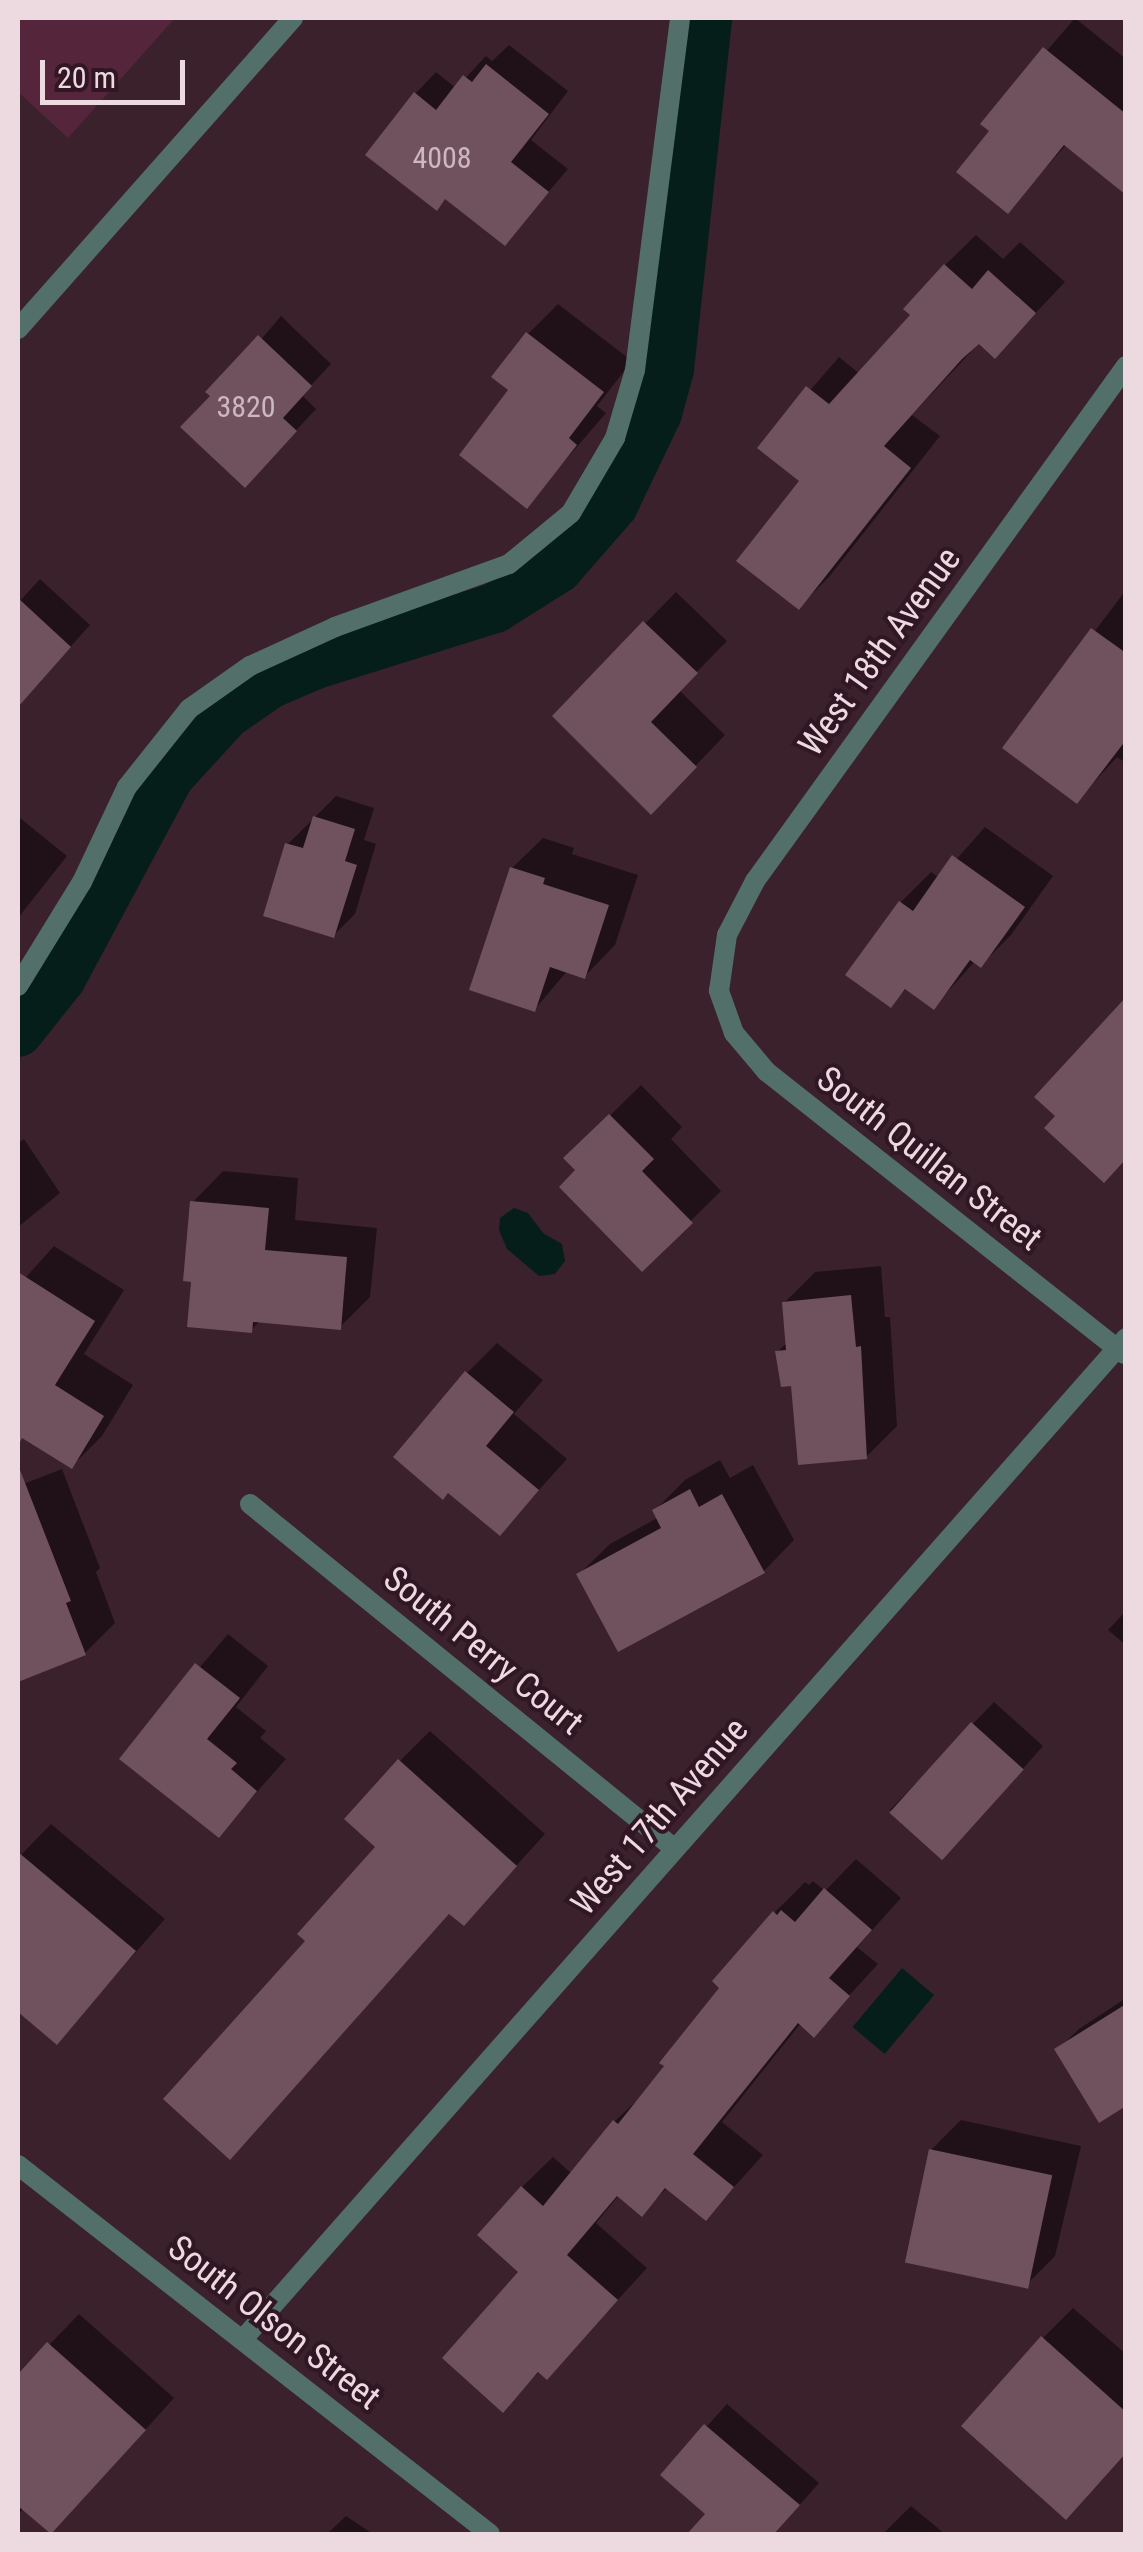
<!DOCTYPE html>
<style>
body{margin:0}
#map{position:relative;width:1143px;height:2552px;overflow:hidden;background:#3b212c;font-family:"Roboto Condensed",sans-serif}
div>[style]{position:absolute}
[style*='--x']{left:calc(var(--x)*1px);top:calc(var(--y)*1px);width:calc(var(--w)*1px);rotate:calc(var(--a)*1deg)}
.green>*{inset:0;background:#55253c}
.water>*{inset:0;background:#051e19;transform-origin:0 0}
.shadow>*{inset:0;background:#0007}
.canal>*{height:50px;margin:-25px;padding:0 25px;transform-origin:25px;border-radius:25px;background:#051e19}
.building>*{inset:0;background:#70515e;transform-origin:0 0}
.service>*{height:20px;margin:-10px;padding:0 10px;transform-origin:10px;border-radius:10px;background:#527069}
.minor>*{height:20px;margin:-10px;padding:0 10px;transform-origin:10px;border-radius:10px;background:#527069}
.tertiary>*{height:20px;margin:-10px;padding:0 10px;transform-origin:10px;border-radius:10px;background:#527069}
span{translate:-50% -50%;white-space:nowrap;text-align:center;line-height:1.15;-webkit-text-stroke:8px #311723;paint-order:stroke}
.number-label{font-size:30px;color:#ceb8c0}
.number-label span{-webkit-text-stroke-width:0}
.street-label{font-size:35px;color:#eddae1}
.frame{position:absolute;inset:0;border:20px solid #eddae1;pointer-events:none}
.scale{position:absolute;left:40px;top:60px;width:145px;height:45px;box-sizing:border-box;border:5px solid #eddae1;border-top:0;padding-left:12px;font-size:30px;line-height:35px;white-space:nowrap;color:#eddae1;-webkit-text-stroke:8px #311723;paint-order:stroke}
</style>
<div id="map">
<div class="green">
<div style="clip-path:polygon(18px 18px,175px 18px,68px 138px,18px 92px)"></div>
</div>
<div class="water">
<div style="clip-path:polygon(514px 1208px,528px 1213px,543px 1233px,562px 1244px,565px 1261px,555px 1274px,539px 1276px,507px 1249px,499px 1230px,500px 1218px)"></div>
<div style="left:902px;top:1968px;width:42px;height:77px;rotate:40deg"></div>
</div>
<div class="shadow">
<div style="clip-path:polygon(1075px 18px,1126px 59px,1126px 170px,1067px 144px,1008px 210px,993px 131px,984px 124px)"></div>
<div style="clip-path:polygon(509px 45px,568px 91px,531px 140px,568px 169px,505px 243px,415px 94px,436px 72px,456px 88px,486px 56px,492px 61px)"></div>
<div style="clip-path:polygon(976px 235px,1003px 259px,1020px 242px,1065px 282px,995px 356px,980px 342px,912px 415px,940px 436px,829px 577px,799px 607px,803px 480px,761px 447px,839px 357px,860px 374px,913px 315px,945px 265px)"></div>
<div style="clip-path:polygon(558px 304px,632px 361px,597px 406px,606px 413px,527px 505px,511px 390px,528px 334px)"></div>
<div style="clip-path:polygon(281px 316px,331px 364px,302px 395px,316px 409px,266px 463px,213px 396px)"></div>
<div style="clip-path:polygon(40px 579px,90px 625px,18px 705px,18px 603px)"></div>
<div style="clip-path:polygon(1126px 590px,1126px 763px,1117px 757px,1077px 801px,1006px 748px)"></div>
<div style="clip-path:polygon(676px 592px,727px 641px,679px 690px,725px 735px,681px 781px,555px 716px)"></div>
<div style="clip-path:polygon(336px 796px,374px 808px,364px 840px,376px 844px,355px 914px,333px 936px,288px 844px)"></div>
<div style="clip-path:polygon(20px 818px,67px 856px,18px 918px,18px 820px)"></div>
<div style="clip-path:polygon(985px 827px,1053px 876px,1011px 935px,981px 965px,975px 961px,934px 1007px,907px 988px,891px 1005px,848px 974px,901px 902px,931px 872px,940px 878px)"></div>
<div style="clip-path:polygon(543px 838px,574px 848px,572px 854px,638px 875px,615px 945px,585px 976px,568px 970px,535px 1009px,512px 868px)"></div>
<div style="clip-path:polygon(641px 1085px,682px 1127px,671px 1139px,721px 1191px,642px 1269px,567px 1158px)"></div>
<div style="clip-path:polygon(24px 1139px,60px 1193px,18px 1227px,18px 1143px)"></div>
<div style="clip-path:polygon(223px 1171px,298px 1178px,295px 1220px,377px 1228px,370px 1297px,340px 1327px,261px 1320px,251px 1330px,194px 1279px,193px 1202px)"></div>
<div style="clip-path:polygon(54px 1246px,124px 1290px,84px 1354px,133px 1385px,102px 1436px,72px 1466px,18px 1432px,18px 1286px)"></div>
<div style="clip-path:polygon(881px 1266px,885px 1317px,890px 1317px,897px 1426px,866px 1457px,793px 1384px,777px 1352px,788px 1342px,784px 1303px,815px 1272px)"></div>
<div style="clip-path:polygon(497px 1343px,543px 1380px,514px 1414px,567px 1459px,500px 1533px,467px 1373px)"></div>
<div style="clip-path:polygon(720px 1460px,730px 1478px,753px 1465px,794px 1540px,764px 1571px,619px 1649px,579px 1574px,610px 1544px,659px 1517px,655px 1510px,685px 1480px)"></div>
<div style="clip-path:polygon(62px 1469px,100px 1568px,96px 1572px,115px 1623px,85px 1653px,20px 1678px,18px 1486px)"></div>
<div style="clip-path:polygon(1126px 1611px,1126px 1645px,1108px 1630px)"></div>
<div style="clip-path:polygon(228px 1634px,268px 1666px,236px 1707px,266px 1731px,260px 1738px,286px 1759px,219px 1835px,122px 1759px)"></div>
<div style="clip-path:polygon(994px 1702px,1043px 1746px,964px 1836px,890px 1810px)"></div>
<div style="clip-path:polygon(430px 1731px,545px 1834px,464px 1923px,451px 1912px,230px 2157px,308px 1941px,378px 1847px,400px 1761px)"></div>
<div style="clip-path:polygon(51px 1824px,165px 1919px,57px 2042px,18px 2009px,18px 1961px,33px 1943px,18px 1930px,18px 1858px)"></div>
<div style="clip-path:polygon(856px 1859px,901px 1898px,857px 1947px,878px 1964px,814px 2034px,801px 2023px,722px 2122px,763px 2155px,706px 2218px,668px 2187px,642px 2213px,619px 2195px,596px 2223px,647px 2268px,547px 2377px,540px 2371px,503px 2409px,521px 2271px,522px 2187px,553px 2157px,572px 2174px,615px 2121px,646px 2092px,774px 1913px,805px 1882px,809px 1885px,813px 1881px,825px 1891px)"></div>
<div style="clip-path:polygon(1126px 1998px,1126px 2103px,1057px 2050px,1079px 2029px)"></div>
<div style="clip-path:polygon(961px 2120px,1081px 2146px,1055px 2256px,1024px 2287px,931px 2150px)"></div>
<div style="clip-path:polygon(1073px 2308px,1126px 2354px,1126px 2453px,1043px 2338px)"></div>
<div style="clip-path:polygon(79px 2314px,174px 2398px,80px 2502px,24px 2509px,18px 2514px,18px 2369px,22px 2373px)"></div>
<div style="clip-path:polygon(727px 2404px,819px 2483px,774px 2534px,697px 2534px,693px 2531px,708px 2513px,663px 2475px)"></div>
<div style="clip-path:polygon(911px 2506px,945px 2534px,883px 2534px)"></div>
<div style="clip-path:polygon(346px 2516px,373px 2534px,327px 2534px)"></div>
</div>
<div class="canal">
<div style="--x:18;--y:1032;--w:69;--a:-51.5"></div>
<div style="--x:61;--y:978;--w:230;--a:-61.8"></div>
<div style="--x:170;--y:775;--w:83;--a:-47.4"></div>
<div style="--x:226;--y:714;--w:52;--a:-34.9"></div>
<div style="--x:269;--y:684;--w:48;--a:-23.4"></div>
<div style="--x:313;--y:665;--w:191;--a:-17.4"></div>
<div style="--x:495;--y:608;--w:75;--a:-32.4"></div>
<div style="--x:558;--y:568;--w:84;--a:-48.9"></div>
<div style="--x:613;--y:505;--w:102;--a:-64.4"></div>
<div style="--x:657;--y:413;--w:46;--a:-74.7"></div>
<div style="--x:669;--y:369;--w:353;--a:-83.8"></div>
</div>
<div class="building">
<div style="clip-path:polygon(1043px 47px,1126px 114px,1126px 195px,1064px 145px,1008px 214px,956px 172px,989px 131px,980px 124px)"></div>
<div style="clip-path:polygon(486px 64px,549px 114px,511px 162px,549px 192px,505px 246px,445px 199px,437px 211px,365px 155px,414px 92px,436px 110px,463px 75px,472px 82px)"></div>
<div style="clip-path:polygon(944px 264px,972px 289px,988px 270px,1036px 313px,995px 359px,979px 344px,962px 359px,884px 446px,911px 468px,799px 610px,736px 561px,799px 481px,757px 448px,806px 386px,829px 404px,910px 315px,903px 309px)"></div>
<div style="clip-path:polygon(526px 332px,604px 392px,569px 438px,577px 445px,527px 509px,459px 455px,508px 390px,491px 377px)"></div>
<div style="clip-path:polygon(258px 335px,312px 386px,283px 418px,297px 431px,245px 488px,180px 427px,210px 396px,205px 392px)"></div>
<div style="clip-path:polygon(18px 598px,71px 647px,18px 707px)"></div>
<div style="clip-path:polygon(643px 621px,698px 673px,651px 722px,697px 767px,651px 815px,552px 716px)"></div>
<div style="clip-path:polygon(1091px 628px,1126px 653px,1126px 740px,1077px 804px,1002px 748px)"></div>
<div style="clip-path:polygon(313px 816px,355px 829px,345px 861px,357px 865px,334px 938px,263px 916px,285px 843px,303px 848px)"></div>
<div style="clip-path:polygon(952px 855px,1025px 907px,981px 968px,970px 960px,934px 1010px,905px 989px,891px 1008px,845px 975px,899px 901px,913px 911px)"></div>
<div style="clip-path:polygon(510px 867px,545px 878px,543px 884px,609px 905px,585px 979px,550px 967px,535px 1012px,469px 990px)"></div>
<div style="clip-path:polygon(1126px 997px,1126px 1159px,1104px 1183px,1044px 1128px,1055px 1116px,1034px 1097px)"></div>
<div style="clip-path:polygon(609px 1114px,654px 1159px,642px 1171px,693px 1223px,642px 1272px,559px 1187px,575px 1170px,563px 1158px)"></div>
<div style="clip-path:polygon(190px 1201px,269px 1208px,265px 1250px,347px 1257px,341px 1330px,253px 1322px,252px 1333px,187px 1327px,191px 1282px,183px 1281px)"></div>
<div style="clip-path:polygon(18px 1272px,95px 1321px,55px 1385px,104px 1416px,72px 1469px,22px 1438px,18px 1446px)"></div>
<div style="clip-path:polygon(851px 1295px,856px 1347px,861px 1346px,867px 1459px,798px 1465px,791px 1386px,781px 1387px,775px 1351px,786px 1350px,782px 1302px)"></div>
<div style="clip-path:polygon(465px 1371px,514px 1412px,486px 1446px,539px 1490px,500px 1536px,448px 1493px,443px 1500px,393px 1457px)"></div>
<div style="clip-path:polygon(20px 1470px,71px 1601px,66px 1603px,86px 1655px,18px 1682px)"></div>
<div style="clip-path:polygon(690px 1489px,699px 1507px,722px 1494px,765px 1573px,618px 1652px,576px 1574px,661px 1528px,652px 1510px)"></div>
<div style="clip-path:polygon(195px 1663px,240px 1698px,207px 1739px,237px 1763px,231px 1769px,257px 1791px,219px 1838px,119px 1759px)"></div>
<div style="left:971px;top:1722px;width:71px;height:122px;rotate:42deg"></div>
<div style="clip-path:polygon(398px 1759px,517px 1866px,464px 1926px,449px 1914px,230px 2160px,163px 2099px,305px 1941px,297px 1934px,375px 1847px,344px 1819px)"></div>
<div style="clip-path:polygon(18px 1852px,136px 1951px,57px 2045px,18px 2012px)"></div>
<div style="clip-path:polygon(824px 1888px,872px 1930px,829px 1978px,850px 1996px,814px 2038px,798px 2023px,693px 2154px,734px 2187px,706px 2221px,665px 2188px,642px 2217px,617px 2196px,567px 2255px,618px 2300px,547px 2380px,538px 2372px,503px 2413px,442px 2358px,518px 2272px,477px 2235px,521px 2186px,543px 2206px,613px 2120px,618px 2124px,664px 2066px,659px 2063px,719px 1988px,712px 1981px,773px 1911px,777px 1915px,781px 1910px,795px 1922px)"></div>
<div style="clip-path:polygon(1126px 2004px,1126px 2106px,1099px 2123px,1054px 2049px)"></div>
<div style="left:929px;top:2149px;width:126px;height:116px;rotate:12deg"></div>
<div style="clip-path:polygon(1041px 2336px,1126px 2412px,1126px 2453px,1066px 2520px,961px 2426px)"></div>
<div style="clip-path:polygon(47px 2342px,146px 2430px,51px 2534px,18px 2506px,18px 2374px)"></div>
<div style="clip-path:polygon(704px 2424px,800px 2505px,774px 2534px,687px 2534px,705px 2514px,660px 2475px)"></div>
</div>
<div class="service">
<div style="--x:18;--y:986;--w:122;--a:-58.4"></div>
<div style="--x:82;--y:882;--w:105;--a:-64.7"></div>
<div style="--x:127;--y:787;--w:100;--a:-51.5"></div>
<div style="--x:189;--y:709;--w:75;--a:-35.2"></div>
<div style="--x:250;--y:666;--w:94;--a:-24.6"></div>
<div style="--x:335;--y:627;--w:185;--a:-19.9"></div>
<div style="--x:509;--y:564;--w:80;--a:-39.4"></div>
<div style="--x:571;--y:513;--w:87;--a:-59.6"></div>
<div style="--x:615;--y:438;--w:71;--a:-73.6"></div>
<div style="--x:635;--y:370;--w:355;--a:-82.7"></div>
</div>
<div class="minor">
<div style="--x:1124;--y:1354;--w:456;--a:-141.7"></div>
<div style="--x:766;--y:1071;--w:50;--a:-130.1"></div>
<div style="--x:734;--y:1033;--w:45;--a:-109.7"></div>
<div style="--x:719;--y:991;--w:57;--a:-81.9"></div>
<div style="--x:727;--y:935;--w:61;--a:-62.6"></div>
<div style="--x:755;--y:881;--w:635;--a:-54.23"></div>
<div style="--x:250;--y:1504;--w:547;--a:39.07"></div>
<div style="--x:18;--y:2165;--w:599;--a:38.02"></div>
<div style="--x:243;--y:2339;--w:1335;--a:-48.58"></div>
</div>
<div class="tertiary">
<div style="--x:18;--y:329;--w:415;--a:-48.5"></div>
</div>
<div class="number-label">
<span style="left:442px;top:158px">4008</span>
<span style="left:246px;top:407px">3820</span>
</div>
<div class="street-label">
<span style="left:880px;top:652px;rotate:-54deg">West 18th Avenue</span>
<span style="left:929px;top:1159px;rotate:38deg">South Quillan Street</span>
<span style="left:483px;top:1651px;rotate:39deg">South Perry Court</span>
<span style="left:660px;top:1817px;rotate:-49deg">West 17th Avenue</span>
<span style="left:274px;top:2323px;rotate:38deg">South Olson Street</span>
</div>
<div class="frame"></div>
<div class="scale">20 m</div>
</div>
